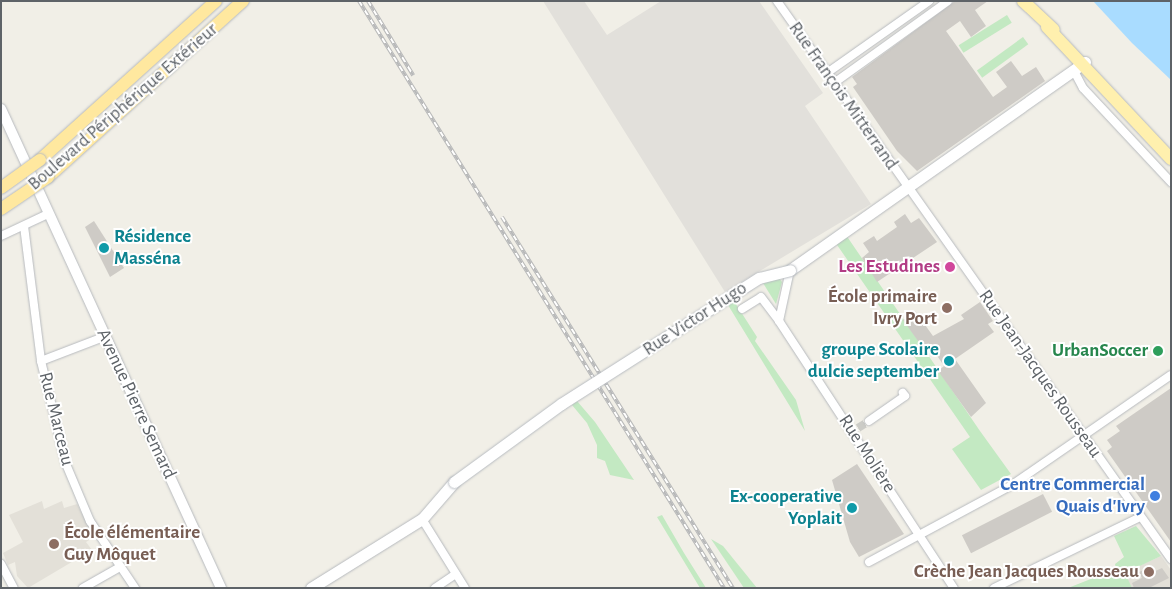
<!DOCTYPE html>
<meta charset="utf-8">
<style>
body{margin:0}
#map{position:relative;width:1172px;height:589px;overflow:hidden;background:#f1efe7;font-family:"Alegreya Sans",sans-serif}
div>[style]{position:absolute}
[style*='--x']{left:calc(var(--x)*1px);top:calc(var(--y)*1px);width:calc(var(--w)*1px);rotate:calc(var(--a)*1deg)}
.industrial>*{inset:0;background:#e2e0db}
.education>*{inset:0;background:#e3e0d8}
.green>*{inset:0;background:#c3e9c2;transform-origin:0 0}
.water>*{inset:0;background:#a9dcff}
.building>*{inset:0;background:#cecbc6;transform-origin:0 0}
.minor-tunnel>*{height:8px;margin-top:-4px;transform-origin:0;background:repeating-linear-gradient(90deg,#ccccc7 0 8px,transparent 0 12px)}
.roads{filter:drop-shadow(0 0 1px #b7babe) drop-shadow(0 0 1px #b7babe)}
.minor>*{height:8px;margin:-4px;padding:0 4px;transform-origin:4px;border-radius:4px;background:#fff}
.tertiary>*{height:10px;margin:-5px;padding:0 5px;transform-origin:5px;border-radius:5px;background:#fff}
.secondary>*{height:11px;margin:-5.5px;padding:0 5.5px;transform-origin:5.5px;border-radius:5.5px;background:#fff}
.primary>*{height:12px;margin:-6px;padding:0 6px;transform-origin:6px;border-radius:6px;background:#fff0ae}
.trunk>*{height:12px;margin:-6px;padding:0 6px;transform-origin:6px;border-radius:6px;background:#ffe89f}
.rail>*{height:4px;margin-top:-2px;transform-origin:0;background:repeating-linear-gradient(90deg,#fff 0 5.5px,#b7b8b9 0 11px);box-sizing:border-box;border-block:1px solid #b7b8b9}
.bridges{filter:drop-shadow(0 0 1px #b8bcc1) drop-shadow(0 0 1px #b8bcc1)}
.secondary-bridge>*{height:11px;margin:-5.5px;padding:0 5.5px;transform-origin:5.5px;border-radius:5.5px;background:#fff}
.trunk-bridge>*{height:12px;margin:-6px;padding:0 6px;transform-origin:6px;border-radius:6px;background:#ffe89f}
.dots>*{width:14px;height:14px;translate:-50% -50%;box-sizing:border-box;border:2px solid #fff;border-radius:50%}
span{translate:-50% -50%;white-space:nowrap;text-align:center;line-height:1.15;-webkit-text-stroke:4px #fff;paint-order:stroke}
.street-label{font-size:19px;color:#5e6368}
.culture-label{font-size:19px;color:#0d838f;font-weight:700}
.left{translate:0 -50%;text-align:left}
.right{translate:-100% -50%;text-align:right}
.hotel-label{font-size:19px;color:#b23c85;font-weight:700}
.education-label{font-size:19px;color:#785e54;font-weight:700}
.leisure-label{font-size:19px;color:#27864d;font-weight:700}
.shop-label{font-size:19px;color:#366cbe;font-weight:700}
.frame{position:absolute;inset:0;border:2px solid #5e6368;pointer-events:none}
</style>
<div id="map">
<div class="industrial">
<div style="clip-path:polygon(543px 1px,584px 1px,607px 35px,661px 1px,759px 1px,823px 93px,805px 106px,871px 204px,725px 292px)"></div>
</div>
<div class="education">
<div style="clip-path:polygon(42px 501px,44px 509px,62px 501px,64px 508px,77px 504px,94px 537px,86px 542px,92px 550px,28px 588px,17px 576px,15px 562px,8px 565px,3px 553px,23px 542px,9px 515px)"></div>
<div style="clip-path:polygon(1161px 556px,1171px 570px,1171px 588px,1132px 588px,1124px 573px)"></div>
</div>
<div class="green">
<div style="left:1007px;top:15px;width:9px;height:57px;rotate:58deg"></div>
<div style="left:1023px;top:37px;width:9px;height:57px;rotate:54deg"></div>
<div style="clip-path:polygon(846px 235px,980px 431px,1011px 474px,981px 490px,952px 449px,970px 437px,835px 242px)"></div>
<div style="clip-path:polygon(779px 278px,782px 282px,776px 304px,763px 283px)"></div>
<div style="clip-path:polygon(734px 301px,757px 337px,755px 341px,796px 400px,805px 431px,728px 305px)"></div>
<div style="clip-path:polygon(577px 401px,595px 422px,634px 480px,610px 475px,605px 461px,597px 458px,597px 445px,587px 423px,572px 405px)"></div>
<div style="clip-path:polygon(662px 515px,684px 553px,706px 588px,700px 588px,657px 517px)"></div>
<div style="clip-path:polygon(1136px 526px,1161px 556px,1125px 573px,1132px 588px,1068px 588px,1116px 569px,1115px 564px,1124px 557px,1114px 536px)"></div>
<div style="clip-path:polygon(711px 539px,723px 546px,757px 588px,744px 588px)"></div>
</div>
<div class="water">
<div style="clip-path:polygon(1093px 1px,1171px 1px,1171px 80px,1132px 43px)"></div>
</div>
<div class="building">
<div style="clip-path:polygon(955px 1px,988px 1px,975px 10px,986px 26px,971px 37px,960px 21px,946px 31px,993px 97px,1007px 87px,996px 72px,1011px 61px,1022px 76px,1036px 67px,1045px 81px,917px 171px,897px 151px,853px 87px,857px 84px,852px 77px)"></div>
<div style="clip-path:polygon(905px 214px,911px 223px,919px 218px,937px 242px,877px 282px,862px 258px,869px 252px,863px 243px,874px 236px,877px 241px,897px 227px,894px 222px)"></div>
<div style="clip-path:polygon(94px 221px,124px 268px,110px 277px,85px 227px)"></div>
<div style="clip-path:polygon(980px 302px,993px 321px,988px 324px,994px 332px,955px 359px,986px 403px,971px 417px,938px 371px,944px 366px,934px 351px,928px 355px,903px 320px,915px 311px,933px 336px,964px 319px,961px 315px)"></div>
<div style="clip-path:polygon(1171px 388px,1171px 542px,1107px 451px,1112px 447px,1107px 440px,1120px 431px,1116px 426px)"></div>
<div style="clip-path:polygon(857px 464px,904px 534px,859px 557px,850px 542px,832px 480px)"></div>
<div style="left:1043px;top:494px;width:20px;height:91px;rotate:63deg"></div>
<div style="clip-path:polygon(1162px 568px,1169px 578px,1149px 588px,1134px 588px,1132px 583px,1142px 578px,1139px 572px,1146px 569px,1149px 574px)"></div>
</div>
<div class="minor-tunnel">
<div style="--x:858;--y:428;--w:13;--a:-32"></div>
</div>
<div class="roads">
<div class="minor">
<div style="--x:777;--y:1;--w:683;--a:54.77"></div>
<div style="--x:1074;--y:71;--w:19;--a:62"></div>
<div style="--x:1083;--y:88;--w:129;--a:46.9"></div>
<div style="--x:827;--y:73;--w:125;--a:-35.2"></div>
<div style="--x:834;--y:83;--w:140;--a:-35.7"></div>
<div style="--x:24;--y:226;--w:136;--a:82.8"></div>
<div style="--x:41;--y:361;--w:106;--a:76.4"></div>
<div style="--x:66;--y:464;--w:62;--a:67.2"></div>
<div style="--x:90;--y:521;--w:81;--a:56.1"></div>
<div style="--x:1;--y:236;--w:52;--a:-25.1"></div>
<div style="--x:790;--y:270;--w:52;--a:102.2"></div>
<div style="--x:779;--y:321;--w:319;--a:56.8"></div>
<div style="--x:742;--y:309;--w:22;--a:-32"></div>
<div style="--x:761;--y:297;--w:30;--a:53"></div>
<div style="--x:41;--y:361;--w:67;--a:-20.9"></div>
<div style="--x:869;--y:421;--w:44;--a:-34.8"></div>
<div style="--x:905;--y:396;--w:4;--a:-124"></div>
<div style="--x:422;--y:519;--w:81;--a:58.1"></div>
<div style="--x:869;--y:562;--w:162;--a:-28.3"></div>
<div style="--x:1012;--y:485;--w:193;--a:-34.7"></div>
<div style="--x:1;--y:564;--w:27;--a:62"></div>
<div style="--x:83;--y:588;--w:43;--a:-29.6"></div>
<div style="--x:435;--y:588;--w:25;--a:-34"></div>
<div style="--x:994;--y:588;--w:162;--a:-25.9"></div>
</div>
<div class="tertiary">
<div style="--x:1;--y:109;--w:527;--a:65.33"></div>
</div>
<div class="secondary">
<div style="--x:790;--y:270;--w:361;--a:-35.2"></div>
<div style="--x:311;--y:588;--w:131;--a:-31.9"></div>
<div style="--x:422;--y:519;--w:49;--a:-49.1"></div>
</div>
<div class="primary">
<div style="--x:1023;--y:1;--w:42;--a:43.1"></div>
<div style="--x:1047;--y:27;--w:181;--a:46.8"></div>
</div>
<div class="trunk">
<div style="--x:40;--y:160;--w:237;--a:-42.1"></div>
<div style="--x:48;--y:177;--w:263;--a:-42.1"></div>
</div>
</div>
<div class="rail">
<div style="--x:359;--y:1;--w:691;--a:58.13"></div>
<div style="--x:368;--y:1;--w:87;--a:58.7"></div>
<div style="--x:502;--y:217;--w:437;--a:58.1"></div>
</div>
<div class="bridges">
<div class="secondary-bridge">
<div style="--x:454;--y:482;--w:132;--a:-36.1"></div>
<div style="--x:561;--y:404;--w:235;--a:-32.5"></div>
<div style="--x:759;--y:278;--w:32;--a:-14"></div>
</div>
<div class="trunk-bridge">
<div style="--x:1;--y:188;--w:48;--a:-35.7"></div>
<div style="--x:1;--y:209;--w:57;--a:-34.2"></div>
</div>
</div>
<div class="dots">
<div style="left:104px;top:248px;background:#0f9aa8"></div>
<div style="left:950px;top:267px;background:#d1479c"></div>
<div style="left:947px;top:308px;background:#8d6e63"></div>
<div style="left:1158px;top:351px;background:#2e9e5b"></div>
<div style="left:949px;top:361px;background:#0f9aa8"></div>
<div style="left:1155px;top:496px;background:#3f7fe0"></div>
<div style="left:852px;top:508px;background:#0f9aa8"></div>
<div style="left:54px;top:544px;background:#8d6e63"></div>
<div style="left:1149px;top:572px;background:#8d6e63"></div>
</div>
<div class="street-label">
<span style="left:843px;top:96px;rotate:55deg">Rue François Mitterrand</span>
<span style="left:123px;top:107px;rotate:-41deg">Boulevard Périphérique Extérieur</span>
<span style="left:695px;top:319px;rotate:-33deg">Rue Victor Hugo</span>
<span style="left:1040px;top:374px;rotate:55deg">Rue Jean-Jacques Rousseau</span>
<span style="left:136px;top:404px;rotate:65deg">Avenue Pierre Semard</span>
<span style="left:56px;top:419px;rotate:76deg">Rue Marceau</span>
<span style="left:867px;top:454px;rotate:57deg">Rue Molière</span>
</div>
<div class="culture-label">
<span class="left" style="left:114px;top:248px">Résidence<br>Masséna</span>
<span class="right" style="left:939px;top:361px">groupe Scolaire<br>dulcie september</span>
<span class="right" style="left:842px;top:508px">Ex-cooperative<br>Yoplait</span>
</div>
<div class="hotel-label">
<span class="right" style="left:940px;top:267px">Les Estudines</span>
</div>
<div class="education-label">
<span class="right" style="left:937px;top:308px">École primaire<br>Ivry Port</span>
<span class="left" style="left:64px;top:544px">École élémentaire<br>Guy Môquet</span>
<span class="right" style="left:1139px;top:572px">Crèche Jean Jacques Rousseau</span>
</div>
<div class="leisure-label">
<span class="right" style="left:1148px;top:351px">UrbanSoccer</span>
</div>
<div class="shop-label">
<span class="right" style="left:1145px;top:496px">Centre Commercial<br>Quais d'Ivry</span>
</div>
<div class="frame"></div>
</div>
